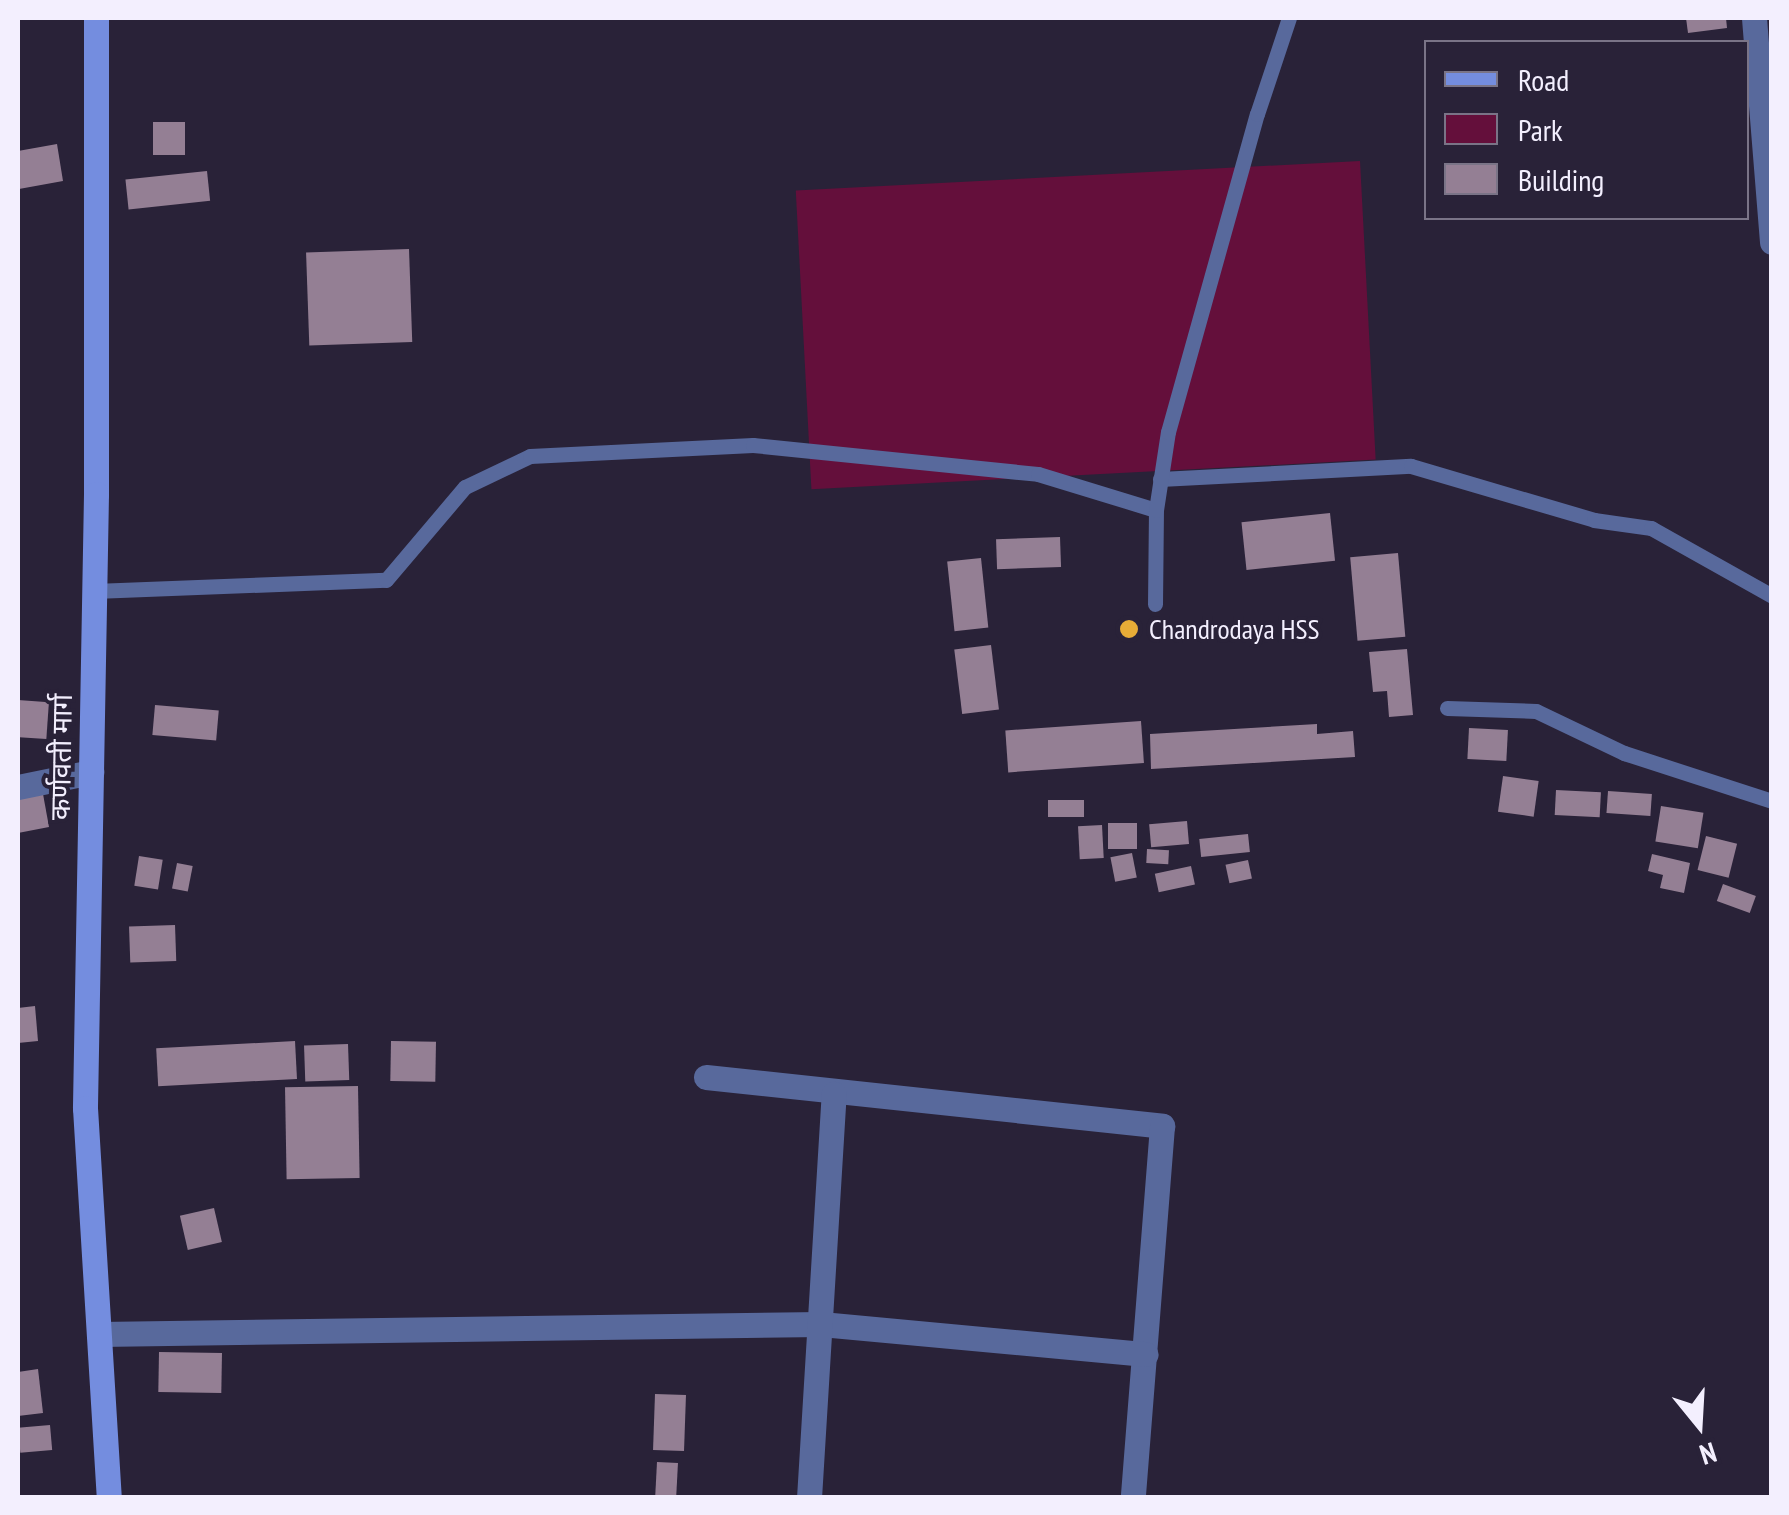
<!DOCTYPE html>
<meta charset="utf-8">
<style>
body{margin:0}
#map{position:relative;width:1789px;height:1515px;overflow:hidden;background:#292238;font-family:"PT Sans Narrow","Noto Sans Devanagari",sans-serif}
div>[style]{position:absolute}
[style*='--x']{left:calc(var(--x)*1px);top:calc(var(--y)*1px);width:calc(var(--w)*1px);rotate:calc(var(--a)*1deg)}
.green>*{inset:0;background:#640f3b;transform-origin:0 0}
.building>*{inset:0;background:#947f94;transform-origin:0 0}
.service>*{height:15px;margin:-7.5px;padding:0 7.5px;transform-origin:7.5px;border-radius:7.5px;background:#58699c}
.minor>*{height:25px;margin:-12.5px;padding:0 12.5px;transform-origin:12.5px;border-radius:12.5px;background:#58699c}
.secondary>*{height:25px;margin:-12.5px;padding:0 12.5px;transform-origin:12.5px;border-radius:12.5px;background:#748ddf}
.dots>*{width:28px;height:28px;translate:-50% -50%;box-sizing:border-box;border:5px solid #292238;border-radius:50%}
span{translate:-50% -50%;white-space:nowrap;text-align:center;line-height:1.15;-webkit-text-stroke:8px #292238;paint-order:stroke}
.poi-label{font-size:28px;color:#f3effe}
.left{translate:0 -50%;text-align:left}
.street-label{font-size:28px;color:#f3effe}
.frame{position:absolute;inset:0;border:20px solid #f3effe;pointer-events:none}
.legend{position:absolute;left:1424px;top:40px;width:325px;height:180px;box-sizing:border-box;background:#292238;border:2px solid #7a7487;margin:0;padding:12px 18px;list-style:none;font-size:30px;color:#f3effe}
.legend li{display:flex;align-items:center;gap:20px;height:50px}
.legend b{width:50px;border:2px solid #7a7487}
.north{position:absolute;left:1649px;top:1375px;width:100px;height:100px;-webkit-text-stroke:8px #292238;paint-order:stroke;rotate:162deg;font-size:28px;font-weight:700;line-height:40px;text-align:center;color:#f3effe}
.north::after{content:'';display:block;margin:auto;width:35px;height:45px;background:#f3effe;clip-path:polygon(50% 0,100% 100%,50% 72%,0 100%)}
</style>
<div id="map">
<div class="green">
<div style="left:1360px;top:161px;width:299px;height:565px;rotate:87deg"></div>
</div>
<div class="building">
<div style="clip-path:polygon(1686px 18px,1726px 18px,1727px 28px,1688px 33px)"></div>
<div style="left:185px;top:122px;width:33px;height:32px;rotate:90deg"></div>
<div style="clip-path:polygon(57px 144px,63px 181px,19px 189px,18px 151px)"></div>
<div style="left:207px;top:171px;width:30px;height:82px;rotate:84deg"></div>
<div style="left:409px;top:249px;width:93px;height:103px;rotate:88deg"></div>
<div style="left:1330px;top:513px;width:48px;height:89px;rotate:84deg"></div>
<div style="left:1060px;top:537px;width:30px;height:64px;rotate:88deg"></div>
<div style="left:1398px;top:553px;width:84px;height:48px;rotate:85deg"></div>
<div style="left:981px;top:558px;width:70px;height:34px;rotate:84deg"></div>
<div style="left:991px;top:645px;width:65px;height:37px;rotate:83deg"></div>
<div style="clip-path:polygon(1407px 649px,1413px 715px,1389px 717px,1387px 691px,1373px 692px,1369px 652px)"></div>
<div style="left:18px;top:700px;width:31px;height:37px;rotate:4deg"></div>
<div style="left:155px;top:705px;width:64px;height:30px;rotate:5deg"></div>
<div style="left:1141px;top:721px;width:42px;height:136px;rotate:86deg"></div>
<div style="clip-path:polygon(1317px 724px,1317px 734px,1353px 731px,1355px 757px,1151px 769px,1150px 734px)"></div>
<div style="left:1469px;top:728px;width:39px;height:31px;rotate:3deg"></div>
<div style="left:1503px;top:776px;width:36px;height:36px;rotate:8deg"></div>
<div style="left:1556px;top:790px;width:45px;height:25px;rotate:3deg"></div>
<div style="left:1608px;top:791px;width:44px;height:22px;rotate:4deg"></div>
<div style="clip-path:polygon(43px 794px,49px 827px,18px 833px,18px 799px)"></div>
<div style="left:1084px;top:800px;width:17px;height:36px;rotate:90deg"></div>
<div style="left:1661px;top:806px;width:43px;height:36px;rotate:9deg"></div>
<div style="left:1187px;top:821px;width:23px;height:38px;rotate:85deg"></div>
<div style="left:1108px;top:823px;width:29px;height:26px"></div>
<div style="left:1102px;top:825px;width:33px;height:24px;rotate:87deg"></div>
<div style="left:1248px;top:834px;width:18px;height:49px;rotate:84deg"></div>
<div style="left:1706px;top:836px;width:32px;height:35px;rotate:14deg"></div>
<div style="left:1147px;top:849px;width:22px;height:14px;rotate:3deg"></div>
<div style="left:1132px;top:853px;width:25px;height:22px;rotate:79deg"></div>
<div style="clip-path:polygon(1652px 854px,1690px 863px,1684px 893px,1660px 888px,1663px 875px,1648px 871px)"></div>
<div style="left:139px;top:856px;width:24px;height:30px;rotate:9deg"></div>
<div style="left:1248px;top:860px;width:19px;height:23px;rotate:78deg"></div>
<div style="left:177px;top:863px;width:16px;height:26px;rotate:11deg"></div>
<div style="left:1191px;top:866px;width:19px;height:37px;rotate:78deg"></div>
<div style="left:1723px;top:884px;width:35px;height:18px;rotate:20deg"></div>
<div style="left:175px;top:925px;width:36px;height:46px;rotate:88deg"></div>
<div style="clip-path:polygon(35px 1006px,38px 1041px,18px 1043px,18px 1008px)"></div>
<div style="left:295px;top:1041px;width:38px;height:139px;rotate:87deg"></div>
<div style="left:391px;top:1041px;width:45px;height:40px;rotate:1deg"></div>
<div style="left:348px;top:1044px;width:36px;height:44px;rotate:88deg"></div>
<div style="left:358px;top:1086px;width:92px;height:73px;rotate:89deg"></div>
<div style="left:214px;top:1208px;width:35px;height:35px;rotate:77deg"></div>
<div style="left:159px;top:1352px;width:63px;height:40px;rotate:1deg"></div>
<div style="clip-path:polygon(38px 1369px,43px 1413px,18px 1416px,18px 1372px)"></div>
<div style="left:655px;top:1394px;width:31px;height:56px;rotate:2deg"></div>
<div style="left:50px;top:1425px;width:25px;height:32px;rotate:85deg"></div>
<div style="left:657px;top:1462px;width:21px;height:33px;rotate:3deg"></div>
</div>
<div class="service">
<div style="--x:1160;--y:479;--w:251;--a:-3"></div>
<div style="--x:1411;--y:466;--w:191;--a:16.4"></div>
<div style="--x:1594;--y:520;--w:58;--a:8"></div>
<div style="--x:1651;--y:528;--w:139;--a:29.3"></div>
<div style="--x:94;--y:591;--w:292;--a:-2.2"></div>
<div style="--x:386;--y:580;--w:122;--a:-49.7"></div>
<div style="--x:465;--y:487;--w:72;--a:-25.5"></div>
<div style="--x:530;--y:456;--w:223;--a:-2.8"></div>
<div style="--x:753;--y:445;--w:286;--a:5.8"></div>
<div style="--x:1038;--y:474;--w:123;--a:17"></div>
<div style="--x:1155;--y:604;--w:94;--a:-89.4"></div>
<div style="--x:1156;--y:510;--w:79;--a:-81.3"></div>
<div style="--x:1168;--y:432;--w:330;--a:-74.4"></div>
<div style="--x:1257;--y:114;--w:101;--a:-71.6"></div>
<div style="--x:1447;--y:708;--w:89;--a:1.9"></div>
<div style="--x:1536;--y:711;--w:98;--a:25.5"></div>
<div style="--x:1624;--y:753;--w:156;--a:18"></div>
</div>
<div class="minor">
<div style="--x:1754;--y:18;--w:225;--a:85.4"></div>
<div style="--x:18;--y:787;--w:75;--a:-11.6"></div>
<div style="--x:706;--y:1077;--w:459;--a:6.1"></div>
<div style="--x:1162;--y:1126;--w:373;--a:94.5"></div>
<div style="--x:99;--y:1334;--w:722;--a:-0.79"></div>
<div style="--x:821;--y:1324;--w:326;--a:5.3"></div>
<div style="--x:809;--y:1498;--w:405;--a:-86.5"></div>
</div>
<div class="secondary">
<div style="--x:96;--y:18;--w:476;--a:90"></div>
<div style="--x:96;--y:494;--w:614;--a:91.03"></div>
<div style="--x:85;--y:1108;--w:391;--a:86.5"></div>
</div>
<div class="dots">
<div style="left:1129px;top:629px;background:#e7ac37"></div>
</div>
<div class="poi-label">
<span class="left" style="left:1149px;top:629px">Chandrodaya HSS</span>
</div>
<div class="street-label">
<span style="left:61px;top:757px;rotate:-89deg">कर्णवती मार्ग</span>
</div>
<div class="frame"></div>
<ul class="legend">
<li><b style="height:12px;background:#748ddf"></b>Road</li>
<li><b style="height:28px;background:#640f3b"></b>Park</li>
<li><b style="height:28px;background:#947f94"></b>Building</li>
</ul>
<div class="north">N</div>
</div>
